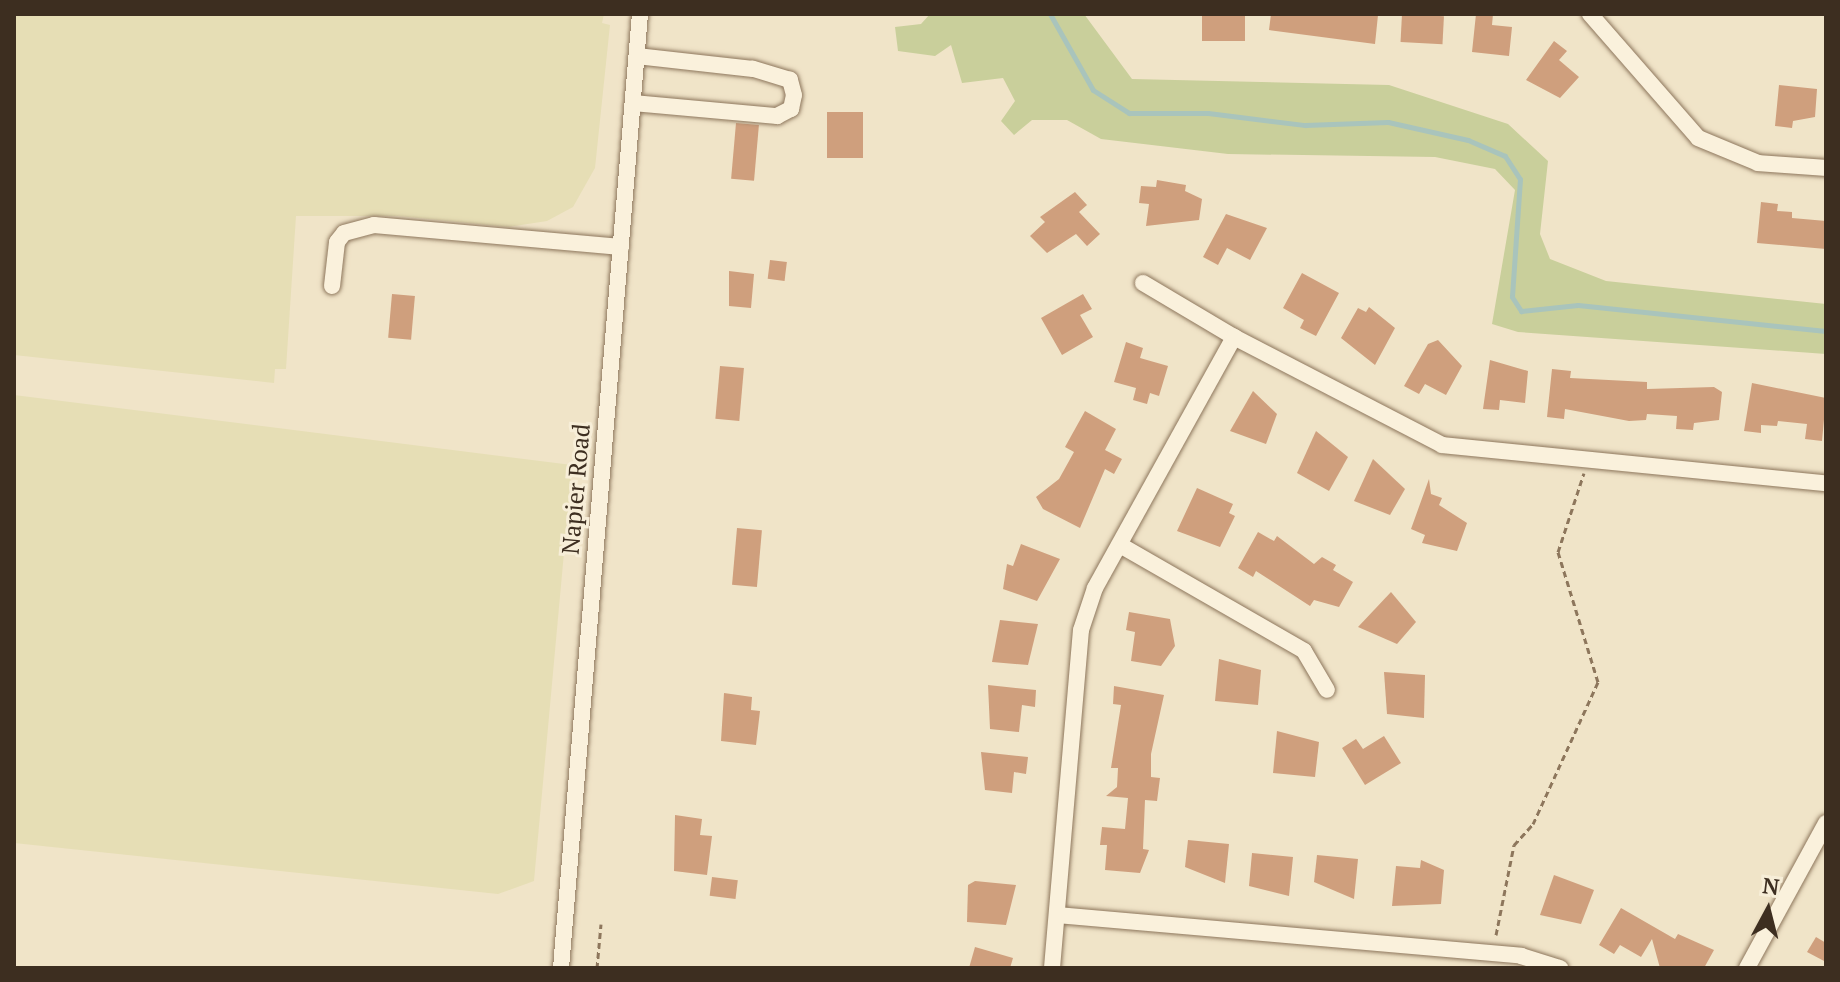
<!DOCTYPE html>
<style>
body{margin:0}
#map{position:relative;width:1840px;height:982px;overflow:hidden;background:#f0e4c8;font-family:"PT Serif",serif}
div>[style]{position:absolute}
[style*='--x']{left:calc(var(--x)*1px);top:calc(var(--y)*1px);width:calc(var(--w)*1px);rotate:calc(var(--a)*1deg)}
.farmland>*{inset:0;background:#e6deb5}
.green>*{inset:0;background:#c9cf9b}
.stream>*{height:5px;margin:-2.5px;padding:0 2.5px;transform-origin:2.5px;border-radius:2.5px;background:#a9c4bc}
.building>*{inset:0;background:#cf9f7d;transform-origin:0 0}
.path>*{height:3px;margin-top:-1.5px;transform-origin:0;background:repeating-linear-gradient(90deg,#8d765c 0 6px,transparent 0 10px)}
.roads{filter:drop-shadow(0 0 2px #8d765c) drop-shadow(0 0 2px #8d765c)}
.minor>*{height:16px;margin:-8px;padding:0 8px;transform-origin:8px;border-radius:8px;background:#faf1dc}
span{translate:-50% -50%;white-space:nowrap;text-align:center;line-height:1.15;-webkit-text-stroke:6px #f7eed8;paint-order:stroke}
.street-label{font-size:24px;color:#3d2e20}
.frame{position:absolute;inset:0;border:16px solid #3d2e20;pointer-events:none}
.north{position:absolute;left:1728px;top:870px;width:80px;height:80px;-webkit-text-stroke:6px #f7eed8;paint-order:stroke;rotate:7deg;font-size:22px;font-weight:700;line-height:32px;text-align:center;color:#3d2e20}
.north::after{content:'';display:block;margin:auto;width:28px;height:36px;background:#3d2e20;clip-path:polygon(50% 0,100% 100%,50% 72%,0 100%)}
</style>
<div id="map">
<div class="farmland">
<div style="clip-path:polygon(14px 14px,604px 14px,602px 23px,610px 25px,595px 168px,573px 207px,547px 221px,508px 227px,398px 216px,296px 216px,286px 369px,275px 369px,274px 383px,14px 355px)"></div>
<div style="clip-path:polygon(14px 395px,572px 465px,534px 881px,498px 894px,14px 843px)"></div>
</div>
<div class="green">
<div style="clip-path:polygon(930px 14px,1084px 14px,1132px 79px,1389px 85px,1508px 124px,1548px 161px,1540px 234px,1550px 259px,1606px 281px,1826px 304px,1826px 354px,1518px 332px,1492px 324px,1515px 190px,1495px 169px,1435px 157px,1228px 154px,1101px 139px,1067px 120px,1032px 120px,1014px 135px,1001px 121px,1015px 101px,1003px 78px,962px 83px,951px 45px,935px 56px,898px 51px,895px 27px,921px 24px)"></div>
</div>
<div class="stream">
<div style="--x:1050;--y:14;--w:87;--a:60.5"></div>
<div style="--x:1093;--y:90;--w:43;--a:32.6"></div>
<div style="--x:1129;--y:113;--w:79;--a:0"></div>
<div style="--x:1208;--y:113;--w:98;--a:7.1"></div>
<div style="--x:1305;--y:125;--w:83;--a:-2.1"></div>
<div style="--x:1388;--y:122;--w:82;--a:12.7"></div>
<div style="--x:1468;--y:140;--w:40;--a:23.4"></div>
<div style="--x:1505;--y:156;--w:27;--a:57"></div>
<div style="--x:1520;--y:179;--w:118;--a:93.9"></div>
<div style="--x:1512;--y:297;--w:17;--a:57"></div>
<div style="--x:1521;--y:311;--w:57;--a:-6"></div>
<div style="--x:1578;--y:305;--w:249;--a:6"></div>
</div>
<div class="building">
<div style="left:1202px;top:14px;width:43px;height:27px"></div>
<div style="clip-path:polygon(1271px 14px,1378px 15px,1375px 44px,1269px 30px)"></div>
<div style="left:1402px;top:14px;width:42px;height:28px;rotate:3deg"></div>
<div style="clip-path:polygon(1476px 14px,1493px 14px,1492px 25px,1512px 27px,1509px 56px,1472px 52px)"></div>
<div style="clip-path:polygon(1554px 41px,1567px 51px,1559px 60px,1579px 77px,1560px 98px,1526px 80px)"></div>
<div style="clip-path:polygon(1779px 85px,1817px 89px,1815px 117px,1793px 121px,1792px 128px,1775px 126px)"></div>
<div style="left:827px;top:112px;width:36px;height:46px"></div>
<div style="left:736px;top:123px;width:23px;height:56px;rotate:5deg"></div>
<div style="clip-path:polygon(1157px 180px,1186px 185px,1185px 191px,1202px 199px,1199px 220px,1146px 226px,1149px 204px,1139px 203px,1141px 186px,1156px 187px)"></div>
<div style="clip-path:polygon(1075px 192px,1087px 205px,1079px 212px,1100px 234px,1087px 246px,1076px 234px,1047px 253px,1030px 236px,1045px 222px,1040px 217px)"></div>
<div style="clip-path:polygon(1761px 202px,1778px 204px,1777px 211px,1792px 212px,1792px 218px,1826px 221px,1826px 249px,1757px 243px)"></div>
<div style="clip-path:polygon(1226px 214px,1267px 228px,1250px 260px,1227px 248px,1218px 265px,1203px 257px)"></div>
<div style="left:770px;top:260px;width:17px;height:19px;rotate:7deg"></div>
<div style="clip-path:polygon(729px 271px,754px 274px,751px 308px,729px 306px)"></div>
<div style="clip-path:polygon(1302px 273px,1339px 293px,1316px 336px,1300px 328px,1304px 320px,1283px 308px)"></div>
<div style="left:392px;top:294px;width:23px;height:44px;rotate:5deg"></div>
<div style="clip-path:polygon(1083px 294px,1092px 309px,1080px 315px,1093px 337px,1062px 355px,1041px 318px)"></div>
<div style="clip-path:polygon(1369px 307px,1395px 328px,1375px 365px,1341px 338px,1358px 308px,1366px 312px)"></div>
<div style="clip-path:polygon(1438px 340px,1462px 366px,1446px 395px,1425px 384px,1419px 394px,1404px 386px,1428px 344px)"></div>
<div style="clip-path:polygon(1126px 342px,1143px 348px,1140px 358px,1168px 366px,1159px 396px,1150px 393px,1147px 404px,1133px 400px,1136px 388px,1114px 382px)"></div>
<div style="clip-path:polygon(1490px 360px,1528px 371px,1525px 403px,1500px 400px,1499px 410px,1483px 409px)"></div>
<div style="left:720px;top:366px;width:24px;height:53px;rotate:5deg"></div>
<div style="clip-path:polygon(1552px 369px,1571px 371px,1570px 378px,1647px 382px,1647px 389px,1714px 387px,1722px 392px,1719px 420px,1694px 423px,1693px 430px,1676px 429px,1677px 416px,1647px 414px,1646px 420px,1629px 421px,1565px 409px,1564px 419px,1547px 417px)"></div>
<div style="clip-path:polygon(1752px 383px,1826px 398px,1822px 441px,1805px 439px,1807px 424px,1778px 421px,1777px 426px,1761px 425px,1761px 433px,1744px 431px)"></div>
<div style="clip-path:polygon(1253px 391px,1277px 414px,1266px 444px,1230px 431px)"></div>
<div style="clip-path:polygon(1085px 411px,1116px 429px,1105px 450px,1122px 459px,1114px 474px,1105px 469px,1080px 528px,1043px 509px,1036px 497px,1059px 479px,1074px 452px,1065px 447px)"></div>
<div style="clip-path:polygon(1316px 431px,1348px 457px,1329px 491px,1297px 473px)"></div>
<div style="clip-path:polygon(1373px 459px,1405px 489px,1390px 515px,1354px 501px)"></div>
<div style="clip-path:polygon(1429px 479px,1431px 494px,1442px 498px,1439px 505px,1467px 523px,1457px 551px,1422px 543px,1425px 535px,1411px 529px)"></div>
<div style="clip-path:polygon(1197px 488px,1233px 504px,1229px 513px,1235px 516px,1220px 547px,1177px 531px)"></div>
<div style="left:737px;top:528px;width:25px;height:57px;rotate:5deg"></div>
<div style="clip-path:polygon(1258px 532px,1274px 541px,1277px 536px,1314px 564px,1322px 557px,1336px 565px,1333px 570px,1353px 582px,1339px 607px,1314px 600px,1310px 606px,1256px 571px,1253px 577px,1238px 568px)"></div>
<div style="clip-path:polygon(1021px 544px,1060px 559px,1037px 601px,1003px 589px,1007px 564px,1013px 566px)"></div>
<div style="clip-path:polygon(1391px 592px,1416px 622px,1397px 644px,1358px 627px)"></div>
<div style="clip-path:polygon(1129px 612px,1170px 619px,1175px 646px,1161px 666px,1131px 661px,1135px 632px,1126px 630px)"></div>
<div style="clip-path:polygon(1000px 620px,1038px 624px,1028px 665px,992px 662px)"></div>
<div style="clip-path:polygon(1219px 659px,1261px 670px,1258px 705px,1215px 701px)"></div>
<div style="clip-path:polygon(1384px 672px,1425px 675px,1424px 718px,1387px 714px)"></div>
<div style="clip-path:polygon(988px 685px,1036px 690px,1035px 707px,1022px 705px,1019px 732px,990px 729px)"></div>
<div style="clip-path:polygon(1114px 686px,1164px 695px,1151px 754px,1151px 777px,1160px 778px,1157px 801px,1145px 800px,1143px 849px,1149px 850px,1140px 873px,1105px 870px,1107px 845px,1100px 845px,1102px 827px,1125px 829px,1128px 798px,1106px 796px,1117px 787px,1118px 768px,1111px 768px,1121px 705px,1113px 704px)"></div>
<div style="clip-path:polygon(724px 693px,752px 697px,751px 710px,760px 711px,756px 745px,721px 741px)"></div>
<div style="clip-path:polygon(1277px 731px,1319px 742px,1315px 777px,1273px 773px)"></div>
<div style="clip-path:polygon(1384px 736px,1401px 763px,1365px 785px,1342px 748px,1356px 739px,1363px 749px)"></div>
<div style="clip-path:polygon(981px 752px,1028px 757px,1026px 774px,1014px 772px,1012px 793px,985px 790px)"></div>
<div style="clip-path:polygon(675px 815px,702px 819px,700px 835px,712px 836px,707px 875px,674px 871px)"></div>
<div style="clip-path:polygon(1188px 840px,1229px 844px,1225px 883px,1185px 867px)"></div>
<div style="clip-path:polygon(1252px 853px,1293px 857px,1289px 896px,1249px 886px)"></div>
<div style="clip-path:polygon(1317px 855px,1358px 859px,1354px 899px,1314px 882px)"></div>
<div style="clip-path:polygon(1421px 860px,1444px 870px,1441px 904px,1392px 906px,1396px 866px,1420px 868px)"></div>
<div style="clip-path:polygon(1554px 875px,1594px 890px,1581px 924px,1540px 915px)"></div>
<div style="left:712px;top:877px;width:26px;height:19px;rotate:7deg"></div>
<div style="clip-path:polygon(975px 881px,1016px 885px,1006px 925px,967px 922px,968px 885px)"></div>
<div style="clip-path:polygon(1621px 908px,1675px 939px,1678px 934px,1714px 950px,1704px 968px,1660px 968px,1652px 939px,1641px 957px,1620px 945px,1614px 954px,1599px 945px)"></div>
<div style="clip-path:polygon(1816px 937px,1826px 943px,1826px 962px,1807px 952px)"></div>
<div style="clip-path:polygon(975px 947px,1013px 958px,1010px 968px,969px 968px)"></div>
</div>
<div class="path">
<div style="--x:1496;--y:935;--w:92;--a:-78.7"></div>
<div style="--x:1514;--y:845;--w:28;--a:-48"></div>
<div style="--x:1533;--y:824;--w:156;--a:-65.4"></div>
<div style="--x:1598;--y:682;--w:136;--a:-107.1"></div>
<div style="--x:1558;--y:552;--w:83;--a:-71.8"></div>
<div style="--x:597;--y:968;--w:44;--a:-84.8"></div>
</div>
<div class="roads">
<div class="minor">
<div style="--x:1590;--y:14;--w:164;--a:48.9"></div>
<div style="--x:1698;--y:138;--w:65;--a:22.6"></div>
<div style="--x:1758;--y:163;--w:68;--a:4.2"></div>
<div style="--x:633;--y:103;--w:145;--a:5.2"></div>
<div style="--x:777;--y:116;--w:16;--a:-27"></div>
<div style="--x:791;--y:109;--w:14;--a:-78"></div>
<div style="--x:794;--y:95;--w:16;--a:-105"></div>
<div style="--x:790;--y:80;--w:39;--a:-163"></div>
<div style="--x:753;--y:69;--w:117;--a:-173.6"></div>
<div style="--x:1143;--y:283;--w:106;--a:30.7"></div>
<div style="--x:332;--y:286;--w:44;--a:-83.5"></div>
<div style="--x:337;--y:242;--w:11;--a:-52"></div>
<div style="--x:344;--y:233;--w:31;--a:-15"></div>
<div style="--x:374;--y:225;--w:248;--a:5.1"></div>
<div style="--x:1120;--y:545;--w:212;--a:29.9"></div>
<div style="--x:1304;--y:651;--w:45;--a:59.5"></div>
<div style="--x:1057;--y:915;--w:466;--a:5"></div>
<div style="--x:1521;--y:956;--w:41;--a:17.1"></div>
<div style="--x:561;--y:968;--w:957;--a:-85.27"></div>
<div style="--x:1052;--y:968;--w:339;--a:-85.1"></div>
<div style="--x:1081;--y:630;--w:44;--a:-71.6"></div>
<div style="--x:1095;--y:588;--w:287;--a:-61"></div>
<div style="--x:1234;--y:337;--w:234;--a:27.4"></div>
<div style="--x:1442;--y:445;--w:386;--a:5.7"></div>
<div style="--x:1747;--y:968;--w:165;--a:-61.4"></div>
</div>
</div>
<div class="street-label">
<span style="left:576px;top:489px;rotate:-85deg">Napier Road</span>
</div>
<div class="frame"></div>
<div class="north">N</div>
</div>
